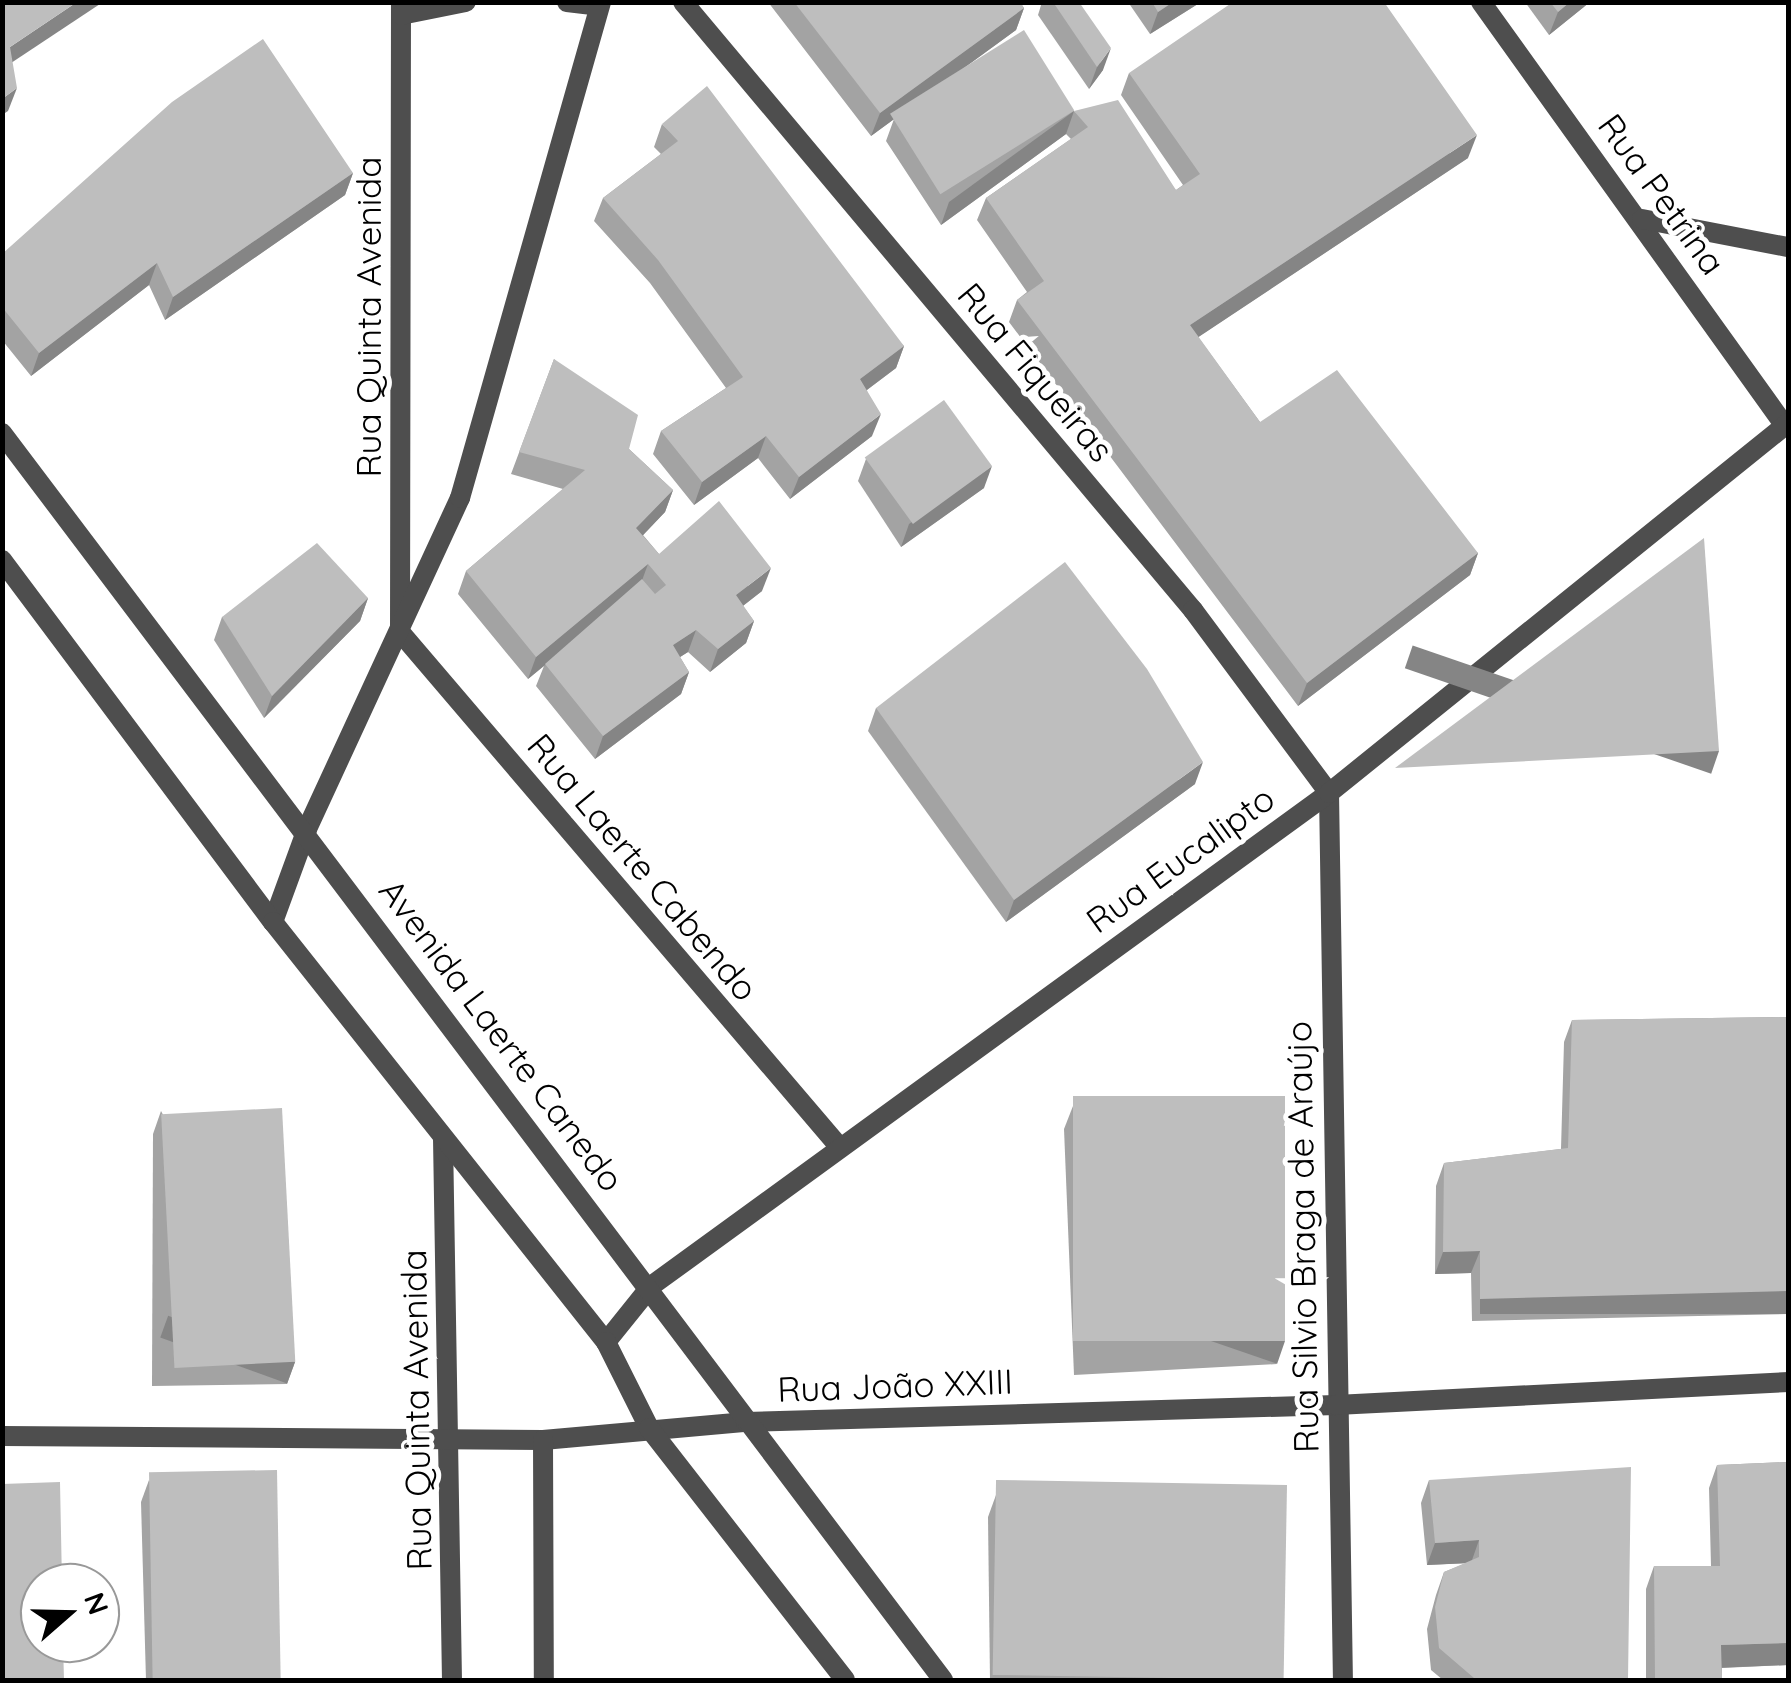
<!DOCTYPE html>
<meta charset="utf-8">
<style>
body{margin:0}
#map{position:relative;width:1791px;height:1683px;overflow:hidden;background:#fff;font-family:Quicksand,sans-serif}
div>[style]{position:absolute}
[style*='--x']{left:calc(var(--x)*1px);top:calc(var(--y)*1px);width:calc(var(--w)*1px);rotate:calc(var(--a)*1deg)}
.minor>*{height:20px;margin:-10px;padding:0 10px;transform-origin:10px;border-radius:10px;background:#4e4e4e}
.tertiary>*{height:20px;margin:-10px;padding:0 10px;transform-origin:10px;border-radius:10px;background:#4e4e4e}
.wall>*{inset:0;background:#a3a3a3}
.shaded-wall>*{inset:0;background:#858585;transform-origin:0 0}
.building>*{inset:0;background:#bebebe;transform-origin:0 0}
span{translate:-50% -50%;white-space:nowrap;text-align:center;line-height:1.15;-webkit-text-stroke:10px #fff;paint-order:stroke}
.street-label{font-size:35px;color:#000}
.frame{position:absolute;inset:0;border:5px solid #000;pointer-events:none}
.north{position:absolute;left:20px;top:1563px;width:100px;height:100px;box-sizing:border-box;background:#fff;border:2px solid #999;border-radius:50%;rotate:70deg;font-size:28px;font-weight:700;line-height:40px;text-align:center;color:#000}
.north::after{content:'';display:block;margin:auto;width:35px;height:45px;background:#000;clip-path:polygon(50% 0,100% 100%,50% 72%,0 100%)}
</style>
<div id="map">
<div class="minor">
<div style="--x:401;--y:2;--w:630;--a:90.09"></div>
<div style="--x:400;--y:632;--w:673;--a:49.52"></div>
<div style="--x:567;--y:2;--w:32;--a:7"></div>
<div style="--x:683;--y:2;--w:794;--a:50.01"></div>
<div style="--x:1193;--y:610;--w:228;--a:53.4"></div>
<div style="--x:1329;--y:793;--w:887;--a:89.1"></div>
<div style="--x:1481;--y:2;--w:522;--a:54.36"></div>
<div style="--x:401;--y:15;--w:66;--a:-11.3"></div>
<div style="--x:1642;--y:219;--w:149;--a:10.9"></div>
<div style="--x:273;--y:922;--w:99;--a:-69.9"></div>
<div style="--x:307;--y:829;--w:365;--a:-65.2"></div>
<div style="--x:460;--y:498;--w:516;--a:-74.13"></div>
<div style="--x:443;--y:1138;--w:542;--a:89.05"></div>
<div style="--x:606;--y:1342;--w:72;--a:-51.2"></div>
<div style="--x:651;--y:1286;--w:838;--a:-36.02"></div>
<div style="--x:1329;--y:793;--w:590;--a:-38.87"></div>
<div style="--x:2;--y:1436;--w:541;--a:0.42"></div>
<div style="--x:543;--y:1440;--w:204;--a:-5.1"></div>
<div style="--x:746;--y:1422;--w:590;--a:-1.65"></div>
<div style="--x:1336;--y:1405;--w:453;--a:-2.9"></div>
<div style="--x:543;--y:1440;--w:240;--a:89.8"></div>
</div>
<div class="tertiary">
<div style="--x:2;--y:433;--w:1562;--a:52.96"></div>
<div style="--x:2;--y:560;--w:452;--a:53.2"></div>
<div style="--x:273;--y:922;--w:536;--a:51.59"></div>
<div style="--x:606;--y:1342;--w:96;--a:63.4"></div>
<div style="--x:649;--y:1428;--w:319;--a:52.1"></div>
</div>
<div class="wall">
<div style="clip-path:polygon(768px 2px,1020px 2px,1024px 8px,1016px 30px,898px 116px,1074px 111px,1176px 190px,1183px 185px,1121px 95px,1129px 73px,1468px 158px,1198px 337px,1260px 422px,1478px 553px,1470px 575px,1298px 706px,1009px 322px,1017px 300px,1027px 292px,977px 220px,986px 198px,1071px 139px,1066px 134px,941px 225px,886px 141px,894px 119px,871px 136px)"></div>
<div style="clip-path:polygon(1042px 2px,1079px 2px,1103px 70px,1089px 89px,1038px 15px)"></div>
<div style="clip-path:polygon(1128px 2px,1201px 2px,1150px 34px)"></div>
<div style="clip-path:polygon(1525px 2px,1590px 2px,1549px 35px)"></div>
<div style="clip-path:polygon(662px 124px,904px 346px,896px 368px,867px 390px,872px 436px,790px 499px,758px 458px,694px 505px,653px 454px,661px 431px,726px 388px,650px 283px,594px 221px,603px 198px,661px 154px,654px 147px)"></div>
<div style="clip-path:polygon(353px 173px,345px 195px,165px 320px,149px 285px,31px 376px,2px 340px,2px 254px)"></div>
<div style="clip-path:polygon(554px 359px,629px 449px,673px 490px,665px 512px,643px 535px,659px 554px,762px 591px,743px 606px,754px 621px,746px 643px,710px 672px,688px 652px,680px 657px,689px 672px,681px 694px,595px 759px,536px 686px,544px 666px,528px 679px,458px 594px,466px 571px,563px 489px,511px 474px)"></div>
<div style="clip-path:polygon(866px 459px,984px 488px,901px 547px,858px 481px)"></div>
<div style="clip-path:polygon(368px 598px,360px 621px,264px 718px,214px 640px,222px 617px)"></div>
<div style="clip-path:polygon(876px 708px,1195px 784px,1006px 922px,868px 731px)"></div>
<div style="clip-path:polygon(1788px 1017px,1788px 1314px,1472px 1321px,1471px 1273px,1435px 1274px,1436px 1186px,1444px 1163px,1561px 1149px,1564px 1042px,1572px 1020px)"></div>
<div style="clip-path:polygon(1073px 1106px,1277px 1364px,1074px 1375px,1064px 1129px)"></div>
<div style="clip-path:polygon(161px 1111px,295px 1362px,287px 1384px,152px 1386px,153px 1134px)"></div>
<div style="clip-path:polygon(1788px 1462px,1788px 1665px,1722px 1668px,1722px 1680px,1646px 1680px,1646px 1589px,1654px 1566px,1711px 1566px,1709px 1488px,1717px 1465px)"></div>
<div style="clip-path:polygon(149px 1480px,280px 1680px,146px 1680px,141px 1502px)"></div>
<div style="clip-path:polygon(1429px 1480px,1628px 1680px,1443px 1680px,1431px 1670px,1427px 1629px,1436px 1595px,1444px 1572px,1467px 1563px,1427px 1565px,1421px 1503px)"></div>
<div style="clip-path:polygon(996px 1495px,1285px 1680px,990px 1680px,988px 1517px)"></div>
</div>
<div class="shaded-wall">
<div style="clip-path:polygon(77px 2px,103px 2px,2px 69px,10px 47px)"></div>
<div style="clip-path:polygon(1173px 2px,1201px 2px,1150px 34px,1158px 12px)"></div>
<div style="clip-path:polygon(1570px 2px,1590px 2px,1549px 35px,1558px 12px)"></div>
<div style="clip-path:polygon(1024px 8px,1016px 30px,871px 136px,880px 113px)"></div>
<div style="clip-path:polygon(1111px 48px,1103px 70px,1089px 89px,1097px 67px)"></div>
<div style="clip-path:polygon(17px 88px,8px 111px,2px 115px,2px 99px)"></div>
<div style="clip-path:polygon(1074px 111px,1066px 134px,941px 225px,949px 202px)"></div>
<div style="clip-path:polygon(1477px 135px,1468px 158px,1182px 348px,1190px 325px)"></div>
<div style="clip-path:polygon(353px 173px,345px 195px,165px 320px,173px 297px)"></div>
<div style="clip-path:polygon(157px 263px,149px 285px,31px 376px,39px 353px)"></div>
<div style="clip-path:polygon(904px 346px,896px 368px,852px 401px,860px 379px)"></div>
<div style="clip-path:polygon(881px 414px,872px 436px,790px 499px,799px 477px)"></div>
<div style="clip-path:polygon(766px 436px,758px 458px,694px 505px,702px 482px)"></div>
<div style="clip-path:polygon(992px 466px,984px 488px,901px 547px,909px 524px)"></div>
<div style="clip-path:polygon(673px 490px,665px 512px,628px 551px,636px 528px)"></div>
<div style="clip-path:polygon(1478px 553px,1470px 575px,1298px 706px,1307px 683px)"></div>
<div style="clip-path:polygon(648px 564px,640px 586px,528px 679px,536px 657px)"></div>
<div style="clip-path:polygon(771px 568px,762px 591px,727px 618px,736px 595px)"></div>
<div style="clip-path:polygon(368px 598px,360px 621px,264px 718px,272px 696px)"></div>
<div style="clip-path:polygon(754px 621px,746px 643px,710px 672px,718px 649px)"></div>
<div style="clip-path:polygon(696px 630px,688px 652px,664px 667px,673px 645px)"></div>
<div style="clip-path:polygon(689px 672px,681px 694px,595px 759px,603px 736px)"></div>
<div style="left:1719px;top:751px;width:24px;height:324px;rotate:109deg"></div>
<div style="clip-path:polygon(1203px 762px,1195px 784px,1006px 922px,1014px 900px)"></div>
<div style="clip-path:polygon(1480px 1251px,1471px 1273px,1435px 1274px,1443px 1252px)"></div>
<div style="left:1788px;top:1291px;width:23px;height:308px;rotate:90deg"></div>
<div style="left:1285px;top:1341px;width:24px;height:202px;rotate:109deg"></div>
<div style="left:295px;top:1362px;width:23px;height:135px;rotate:110deg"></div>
<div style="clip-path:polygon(1479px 1540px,1471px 1563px,1427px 1565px,1435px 1543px)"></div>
<div style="clip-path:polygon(1788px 1643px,1788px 1665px,1713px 1668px,1721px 1645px)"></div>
</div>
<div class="building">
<div style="clip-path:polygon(2px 2px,77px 2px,10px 47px,17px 88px,2px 99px)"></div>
<div style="clip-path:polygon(794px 2px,1020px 2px,1024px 8px,880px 113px)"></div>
<div style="clip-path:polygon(1053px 2px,1079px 2px,1111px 48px,1097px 67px)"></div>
<div style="clip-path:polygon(1152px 2px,1173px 2px,1158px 12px)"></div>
<div style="clip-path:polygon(1233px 2px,1384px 2px,1477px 135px,1190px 325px,1260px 422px,1337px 370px,1478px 553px,1307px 683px,1017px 300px,1044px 281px,986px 198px,1088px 127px,1074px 111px,1118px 100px,1176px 190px,1200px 174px,1129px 73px)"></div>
<div style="clip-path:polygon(1550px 2px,1570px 2px,1558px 12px)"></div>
<div style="left:1024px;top:30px;width:95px;height:158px;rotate:58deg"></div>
<div style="clip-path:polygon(263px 39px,353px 173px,173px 297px,157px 263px,39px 353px,2px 307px,2px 254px,172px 102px)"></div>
<div style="clip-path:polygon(707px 86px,904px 346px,860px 379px,881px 414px,799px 477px,766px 436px,702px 482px,661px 431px,743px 377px,658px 260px,603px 198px,678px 141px,662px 124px)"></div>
<div style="clip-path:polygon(554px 359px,638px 415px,629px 449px,673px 490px,636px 528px,659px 554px,719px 501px,771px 568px,736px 595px,754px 621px,718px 649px,696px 630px,673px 645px,689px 672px,603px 736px,545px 664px,642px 579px,655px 594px,666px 585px,648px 564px,536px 657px,466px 571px,585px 470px,519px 452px)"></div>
<div style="left:944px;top:400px;width:82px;height:98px;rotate:54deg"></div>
<div style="clip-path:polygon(1704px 538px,1719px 751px,1395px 768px)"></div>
<div style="clip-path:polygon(317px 543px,368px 598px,272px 696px,222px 617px)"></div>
<div style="clip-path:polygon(1065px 562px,1147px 669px,1203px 762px,1014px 900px,876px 708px)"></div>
<div style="clip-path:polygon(1788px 1017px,1788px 1291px,1480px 1299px,1480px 1251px,1443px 1252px,1444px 1163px,1568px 1148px,1572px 1020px)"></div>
<div style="left:1285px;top:1096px;width:245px;height:212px;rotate:90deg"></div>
<div style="left:282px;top:1108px;width:254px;height:121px;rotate:87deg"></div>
<div style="clip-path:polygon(1788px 1462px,1788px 1643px,1721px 1645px,1722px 1680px,1655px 1680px,1654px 1566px,1720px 1566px,1717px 1465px)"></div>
<div style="clip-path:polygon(1631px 1467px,1628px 1680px,1474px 1680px,1474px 1678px,1439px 1648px,1435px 1607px,1444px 1572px,1479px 1557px,1479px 1540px,1435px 1543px,1429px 1480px)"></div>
<div style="left:277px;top:1470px;width:210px;height:128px;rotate:89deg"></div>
<div style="clip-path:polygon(60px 1482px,62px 1583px,40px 1583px,40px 1643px,63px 1643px,64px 1680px,2px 1680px,2px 1484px)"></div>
<div style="left:1287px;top:1485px;width:195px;height:291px;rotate:91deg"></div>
</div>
<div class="street-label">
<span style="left:1662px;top:194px;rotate:54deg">Rua Petrina</span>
<span style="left:368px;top:317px;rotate:-90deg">Rua Quinta Avenida</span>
<span style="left:1036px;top:372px;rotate:50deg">Rua Fiqueiras</span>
<span style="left:1180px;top:859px;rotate:-36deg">Rua Eucalipto</span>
<span style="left:643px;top:867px;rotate:50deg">Rua Laerte Cabendo</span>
<span style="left:502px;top:1035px;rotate:53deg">Avenida Laerte Canedo</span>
<span style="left:1302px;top:1237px;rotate:-91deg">Rua Silvio Braga de Araújo</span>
<span style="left:895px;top:1385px;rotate:-2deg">Rua João XXIII</span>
<span style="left:416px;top:1410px;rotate:-91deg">Rua Quinta Avenida</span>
</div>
<div class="frame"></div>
<div class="north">N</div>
</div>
